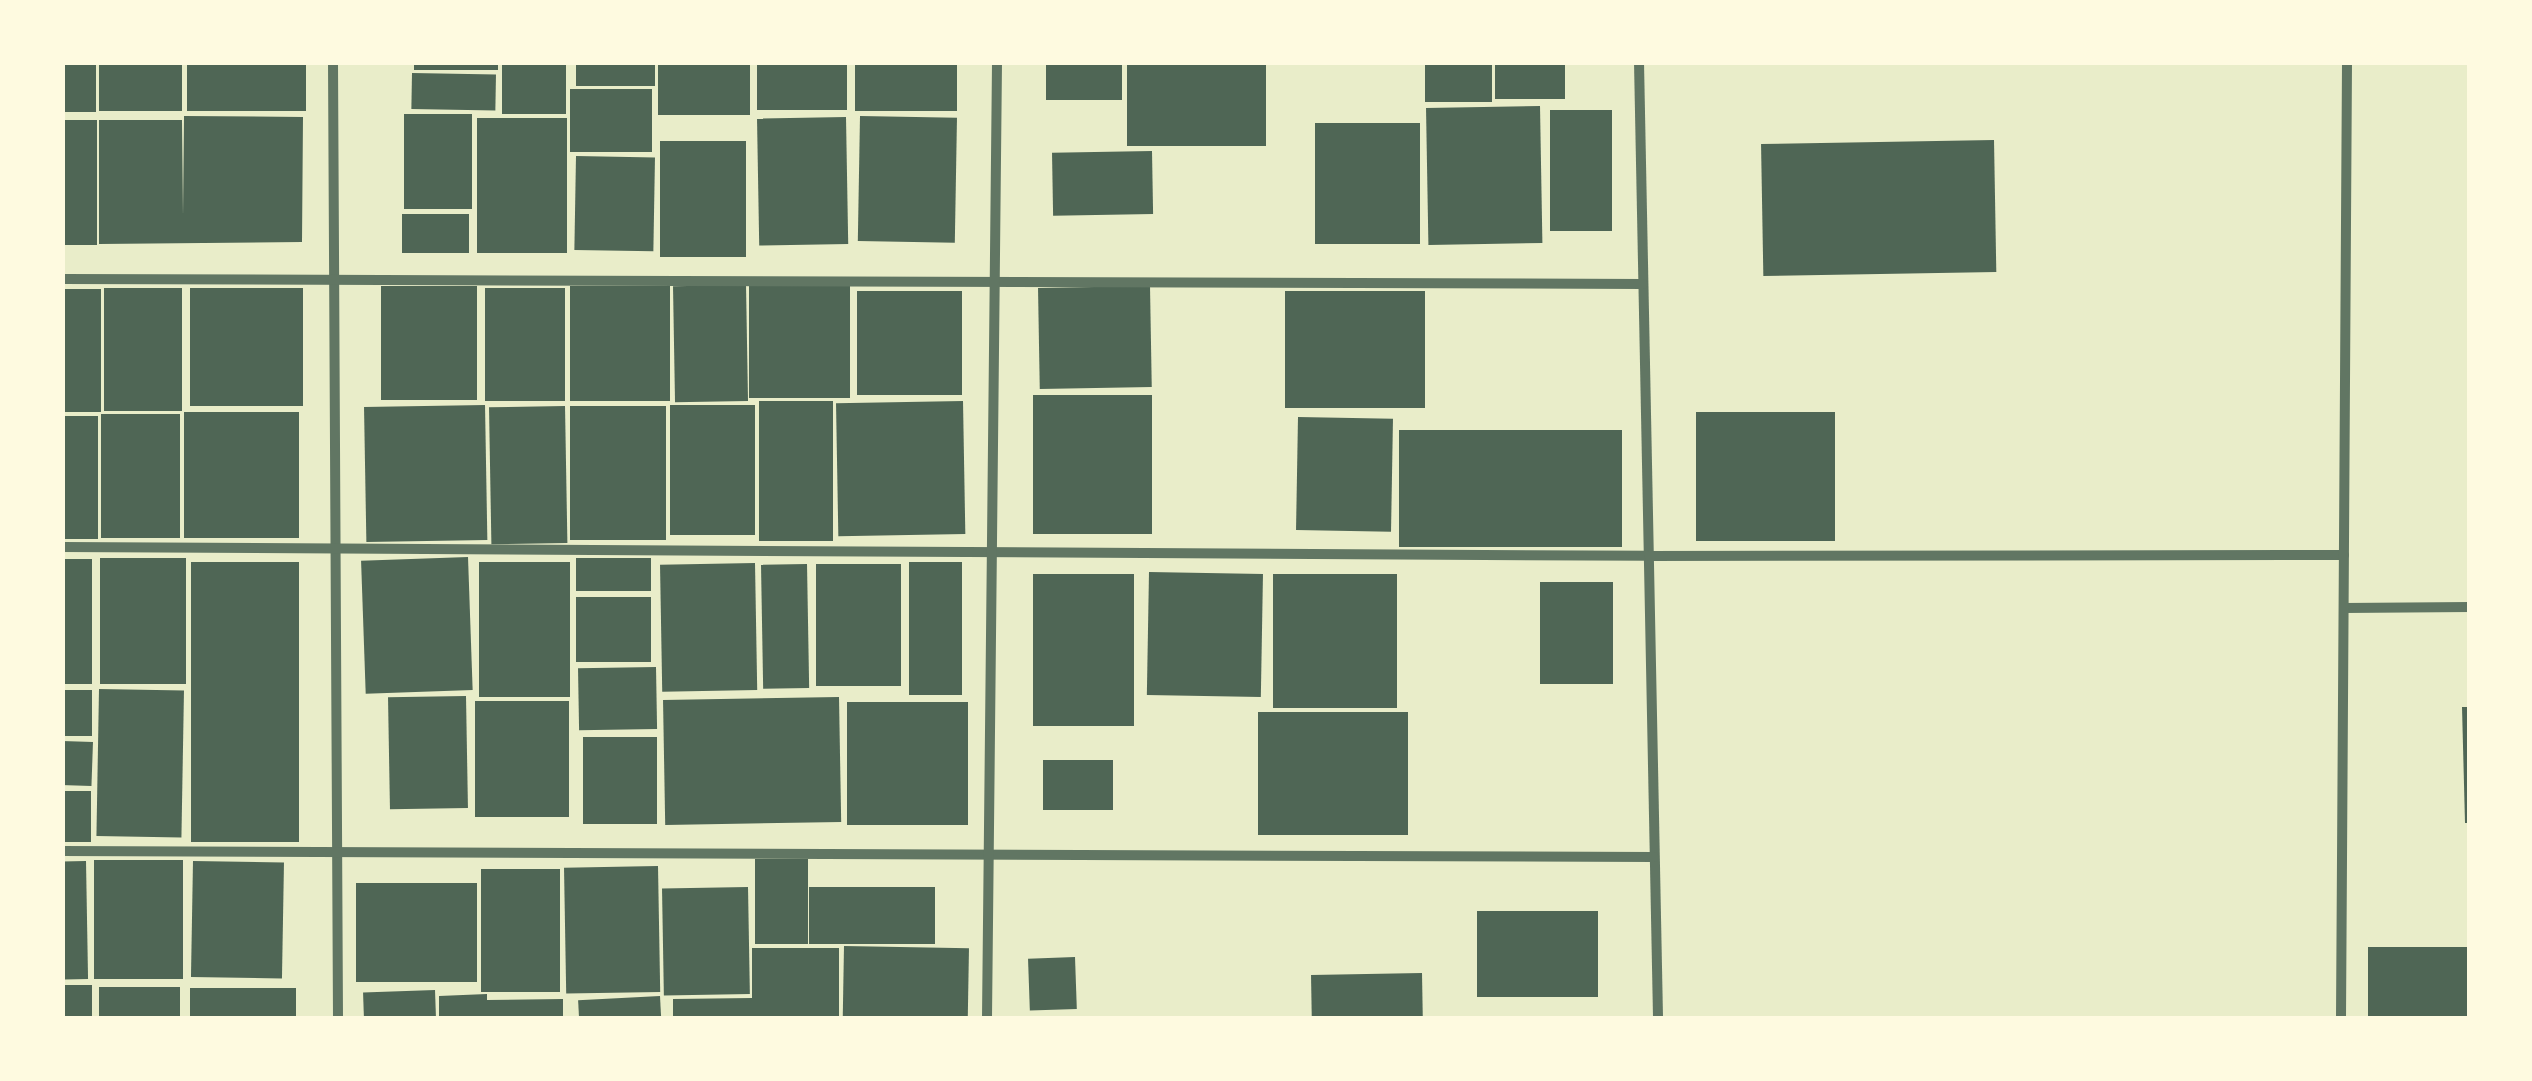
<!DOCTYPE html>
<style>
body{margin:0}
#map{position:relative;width:2532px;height:1081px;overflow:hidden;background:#e9edc9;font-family:Inter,sans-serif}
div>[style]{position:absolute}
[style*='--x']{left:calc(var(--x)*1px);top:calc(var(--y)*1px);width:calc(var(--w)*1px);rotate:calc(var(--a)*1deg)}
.building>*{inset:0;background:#4f6655;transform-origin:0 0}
.minor>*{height:10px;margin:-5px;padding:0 5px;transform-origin:5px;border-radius:5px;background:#617663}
span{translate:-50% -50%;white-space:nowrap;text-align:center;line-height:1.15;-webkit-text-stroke:9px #fefae0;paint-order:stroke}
.frame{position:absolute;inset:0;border:65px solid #fefae0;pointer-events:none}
</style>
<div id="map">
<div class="building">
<div style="left:62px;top:62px;width:34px;height:50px"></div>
<div style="left:99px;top:62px;width:83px;height:49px"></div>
<div style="left:187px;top:62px;width:119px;height:49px"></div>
<div style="left:414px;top:62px;width:84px;height:8px"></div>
<div style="left:502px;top:62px;width:64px;height:52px"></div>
<div style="left:576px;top:62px;width:79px;height:24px"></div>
<div style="left:658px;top:62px;width:92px;height:53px"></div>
<div style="left:757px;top:62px;width:90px;height:48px"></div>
<div style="left:855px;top:62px;width:102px;height:49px"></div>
<div style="left:1046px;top:62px;width:76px;height:38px"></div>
<div style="left:1127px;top:62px;width:139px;height:84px"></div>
<div style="left:1425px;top:62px;width:67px;height:40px"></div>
<div style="left:1495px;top:62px;width:70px;height:37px"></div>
<div style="left:412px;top:73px;width:84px;height:36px;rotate:1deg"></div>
<div style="left:570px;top:89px;width:82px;height:63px"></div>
<div style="left:1540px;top:106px;width:137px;height:114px;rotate:89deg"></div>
<div style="left:1550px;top:110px;width:62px;height:121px"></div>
<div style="left:404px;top:114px;width:68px;height:95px"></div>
<div style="clip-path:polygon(184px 116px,303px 117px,302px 242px,99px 244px,99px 120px,182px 120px,183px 216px)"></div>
<div style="left:860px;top:116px;width:97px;height:125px;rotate:1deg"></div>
<div style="left:846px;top:117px;width:127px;height:89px;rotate:89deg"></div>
<div style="left:477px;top:118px;width:90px;height:135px"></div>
<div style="left:62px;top:120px;width:35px;height:125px"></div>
<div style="left:1420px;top:123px;width:121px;height:105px;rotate:90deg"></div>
<div style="left:1994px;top:140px;width:132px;height:233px;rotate:89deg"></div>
<div style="left:746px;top:141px;width:116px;height:86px;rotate:90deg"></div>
<div style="left:1152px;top:151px;width:63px;height:100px;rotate:89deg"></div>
<div style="left:576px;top:156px;width:79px;height:94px;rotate:1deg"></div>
<div style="left:402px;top:214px;width:67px;height:39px"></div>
<div style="left:746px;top:285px;width:116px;height:73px;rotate:89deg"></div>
<div style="left:850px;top:285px;width:113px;height:101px;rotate:90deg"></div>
<div style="left:381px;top:286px;width:96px;height:114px"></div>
<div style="left:670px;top:286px;width:115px;height:100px;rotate:90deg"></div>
<div style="left:1150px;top:286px;width:101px;height:112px;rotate:89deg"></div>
<div style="left:182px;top:288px;width:123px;height:78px;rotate:90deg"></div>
<div style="left:303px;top:288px;width:118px;height:113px;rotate:90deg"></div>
<div style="left:485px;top:288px;width:80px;height:113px"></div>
<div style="left:62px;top:289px;width:39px;height:123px"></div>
<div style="left:857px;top:291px;width:105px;height:104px"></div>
<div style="left:1285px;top:291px;width:140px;height:117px"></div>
<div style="left:1033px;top:395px;width:119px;height:139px"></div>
<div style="left:833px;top:401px;width:140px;height:74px;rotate:90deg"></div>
<div style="left:963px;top:401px;width:133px;height:127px;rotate:89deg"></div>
<div style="left:485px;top:405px;width:135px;height:121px;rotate:89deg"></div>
<div style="left:670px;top:405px;width:85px;height:130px"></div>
<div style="left:565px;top:406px;width:137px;height:76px;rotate:89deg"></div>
<div style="left:570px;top:406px;width:96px;height:134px"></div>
<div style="left:184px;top:412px;width:115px;height:126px"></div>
<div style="left:1696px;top:412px;width:139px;height:129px"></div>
<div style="left:180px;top:414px;width:124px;height:79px;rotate:90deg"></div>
<div style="left:62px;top:416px;width:36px;height:123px"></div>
<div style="left:1298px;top:417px;width:95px;height:113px;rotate:1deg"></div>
<div style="left:1399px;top:430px;width:223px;height:117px"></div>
<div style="left:468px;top:557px;width:133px;height:107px;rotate:88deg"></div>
<div style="left:100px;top:558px;width:86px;height:126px"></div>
<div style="left:651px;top:558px;width:33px;height:75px;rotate:90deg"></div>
<div style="left:62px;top:559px;width:30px;height:125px"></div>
<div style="left:191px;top:562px;width:108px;height:280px"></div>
<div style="left:479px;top:562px;width:91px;height:135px"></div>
<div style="left:909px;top:562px;width:53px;height:133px"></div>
<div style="left:755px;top:563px;width:127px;height:95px;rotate:89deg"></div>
<div style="left:807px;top:564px;width:124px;height:46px;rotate:89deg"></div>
<div style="left:816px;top:564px;width:85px;height:122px"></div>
<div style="left:1149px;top:572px;width:114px;height:123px;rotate:1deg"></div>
<div style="left:1134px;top:574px;width:152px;height:101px;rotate:90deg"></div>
<div style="left:1273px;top:574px;width:124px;height:134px"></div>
<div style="left:1540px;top:582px;width:73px;height:102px"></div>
<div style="left:576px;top:597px;width:75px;height:65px"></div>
<div style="left:656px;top:667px;width:62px;height:78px;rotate:89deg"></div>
<div style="left:99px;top:689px;width:85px;height:147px;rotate:1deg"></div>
<div style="left:62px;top:690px;width:30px;height:46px"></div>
<div style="left:466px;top:696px;width:112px;height:78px;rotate:89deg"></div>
<div style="left:839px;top:697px;width:125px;height:176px;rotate:89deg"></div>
<div style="left:569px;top:701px;width:116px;height:94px;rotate:90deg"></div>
<div style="left:847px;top:702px;width:121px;height:123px"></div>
<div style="clip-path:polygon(2462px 707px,2470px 707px,2470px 823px,2465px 823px)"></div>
<div style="left:1258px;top:712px;width:150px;height:123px"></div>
<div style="left:583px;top:737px;width:74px;height:87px"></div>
<div style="left:62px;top:741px;width:31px;height:44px;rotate:2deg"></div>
<div style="left:1043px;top:760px;width:70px;height:50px"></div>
<div style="left:62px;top:791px;width:29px;height:51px"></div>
<div style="left:755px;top:859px;width:53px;height:85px"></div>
<div style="left:94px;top:860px;width:89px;height:119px"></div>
<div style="left:86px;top:861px;width:118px;height:24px;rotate:89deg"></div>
<div style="left:193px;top:861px;width:91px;height:116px;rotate:1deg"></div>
<div style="left:658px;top:866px;width:126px;height:94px;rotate:89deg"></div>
<div style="left:560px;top:869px;width:123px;height:79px;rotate:90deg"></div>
<div style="left:477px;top:883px;width:99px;height:121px;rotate:90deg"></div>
<div style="left:748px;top:887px;width:107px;height:86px;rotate:89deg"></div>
<div style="left:809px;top:887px;width:126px;height:57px"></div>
<div style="left:1477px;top:911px;width:121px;height:86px"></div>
<div style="left:844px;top:946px;width:125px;height:72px;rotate:1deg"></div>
<div style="left:2470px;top:947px;width:71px;height:102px;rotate:90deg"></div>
<div style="clip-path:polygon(752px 948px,839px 948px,839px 1018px,673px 1018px,673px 999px,752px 998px)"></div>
<div style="left:1075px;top:957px;width:52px;height:47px;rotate:88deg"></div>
<div style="left:1422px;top:973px;width:45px;height:111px;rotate:89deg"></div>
<div style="left:62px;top:985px;width:30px;height:33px"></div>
<div style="left:180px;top:987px;width:31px;height:81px;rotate:90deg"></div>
<div style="left:296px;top:988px;width:30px;height:106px;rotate:90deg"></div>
<div style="left:435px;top:990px;width:28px;height:72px;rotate:88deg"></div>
<div style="clip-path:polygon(487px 994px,487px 1000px,563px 999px,563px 1018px,439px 1018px,439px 996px)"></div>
<div style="left:660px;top:996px;width:22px;height:82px;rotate:87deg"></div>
</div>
<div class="minor">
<div style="--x:333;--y:62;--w:956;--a:89.7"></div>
<div style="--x:1639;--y:62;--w:956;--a:88.86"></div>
<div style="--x:62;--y:279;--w:1581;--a:0.18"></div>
<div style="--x:62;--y:547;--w:1587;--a:0.32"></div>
<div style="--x:1649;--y:556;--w:695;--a:-0.08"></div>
<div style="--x:2344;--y:608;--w:126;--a:-0.5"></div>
<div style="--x:62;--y:851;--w:1592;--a:0.22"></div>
<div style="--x:987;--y:1018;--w:956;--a:-89.4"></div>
<div style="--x:2341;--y:1018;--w:956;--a:-89.64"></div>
</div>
<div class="frame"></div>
</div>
